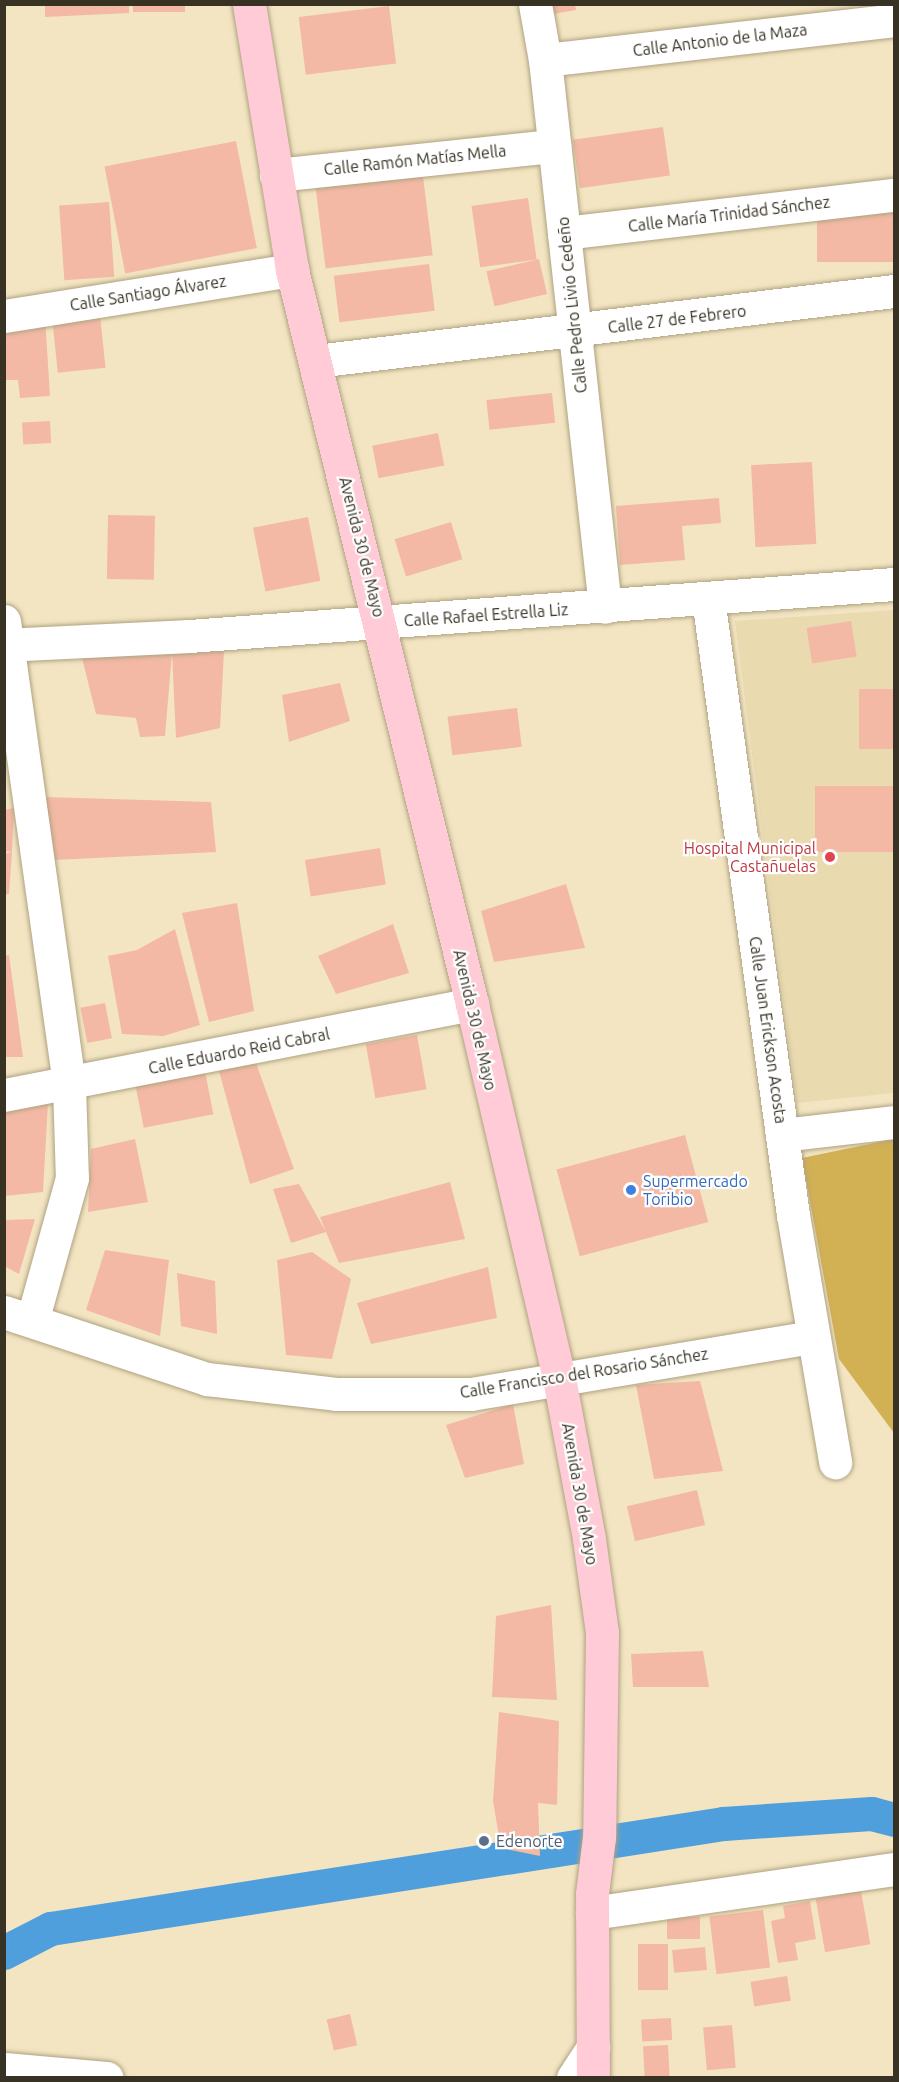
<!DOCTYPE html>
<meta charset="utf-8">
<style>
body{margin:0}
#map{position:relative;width:899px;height:2082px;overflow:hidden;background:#f3e5c2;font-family:Ubuntu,sans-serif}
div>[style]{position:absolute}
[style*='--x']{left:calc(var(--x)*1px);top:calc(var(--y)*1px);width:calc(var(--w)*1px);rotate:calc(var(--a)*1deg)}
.built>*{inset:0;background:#eadaaf}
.green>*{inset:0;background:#d2b054}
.canal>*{height:34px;margin:-17px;padding:0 17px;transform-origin:17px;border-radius:17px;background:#4f9fdd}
.building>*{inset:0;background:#f3b9a5;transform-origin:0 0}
.roads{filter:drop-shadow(0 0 2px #afa281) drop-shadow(0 0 2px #afa281)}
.minor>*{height:33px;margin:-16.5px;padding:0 16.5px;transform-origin:16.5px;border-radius:16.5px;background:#fff}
.major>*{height:33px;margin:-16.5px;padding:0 16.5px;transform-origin:16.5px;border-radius:16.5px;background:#fecbd6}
.dots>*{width:16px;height:16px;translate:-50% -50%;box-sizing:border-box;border:3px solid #fff;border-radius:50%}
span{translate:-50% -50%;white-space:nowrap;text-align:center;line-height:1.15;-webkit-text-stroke:4.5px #fff;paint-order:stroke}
.street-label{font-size:16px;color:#373224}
.health-label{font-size:16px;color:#be3a42}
.right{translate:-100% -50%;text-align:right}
.shop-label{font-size:16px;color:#366cbe}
.left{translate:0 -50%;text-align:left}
.service-label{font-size:16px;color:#4e5e75}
.frame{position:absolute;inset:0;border:6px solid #373224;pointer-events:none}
</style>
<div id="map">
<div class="built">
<div style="clip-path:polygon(894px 610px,894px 1093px,797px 1103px,735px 621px)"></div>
</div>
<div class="green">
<div style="clip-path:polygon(894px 1139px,894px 1433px,839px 1359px,802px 1158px)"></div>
</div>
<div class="canal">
<div style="--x:4;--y:1953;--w:53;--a:-27.1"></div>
<div style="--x:51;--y:1929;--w:681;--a:-8.87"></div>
<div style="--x:724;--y:1824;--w:148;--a:-3.9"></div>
<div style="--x:872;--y:1814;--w:23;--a:15"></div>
</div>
<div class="building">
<div style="clip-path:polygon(45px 4px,129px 4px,129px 13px,45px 17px)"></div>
<div style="left:133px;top:4px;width:52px;height:8px"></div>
<div style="clip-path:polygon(551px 4px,575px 4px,576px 10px,553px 14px)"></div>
<div style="left:389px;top:6px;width:58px;height:91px;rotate:83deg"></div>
<div style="left:663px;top:127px;width:49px;height:91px;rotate:82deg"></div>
<div style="left:236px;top:141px;width:109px;height:134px;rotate:79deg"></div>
<div style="left:422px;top:168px;width:88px;height:108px;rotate:83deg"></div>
<div style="left:528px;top:198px;width:62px;height:57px;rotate:82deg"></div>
<div style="left:894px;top:201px;width:61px;height:77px;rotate:90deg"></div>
<div style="left:109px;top:202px;width:75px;height:50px;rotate:86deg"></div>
<div style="left:539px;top:259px;width:36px;height:54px;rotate:77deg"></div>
<div style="left:429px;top:264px;width:47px;height:96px;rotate:83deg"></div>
<div style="left:100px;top:315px;width:53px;height:48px;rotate:84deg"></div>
<div style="clip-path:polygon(45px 317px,50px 396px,20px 398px,18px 380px,4px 380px,4px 320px)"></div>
<div style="left:552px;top:393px;width:30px;height:66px;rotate:84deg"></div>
<div style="left:50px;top:421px;width:22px;height:28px;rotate:87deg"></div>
<div style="left:438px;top:433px;width:33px;height:67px;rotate:79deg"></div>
<div style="left:812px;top:462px;width:82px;height:61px;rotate:87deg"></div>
<div style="clip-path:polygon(719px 498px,721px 523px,682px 526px,685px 560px,620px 565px,616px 506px)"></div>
<div style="left:108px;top:515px;width:47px;height:64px;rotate:1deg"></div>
<div style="left:308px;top:517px;width:65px;height:56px;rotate:79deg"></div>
<div style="left:451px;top:522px;width:39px;height:59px;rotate:73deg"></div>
<div style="left:851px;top:621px;width:36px;height:45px;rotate:81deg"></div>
<div style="clip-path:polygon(224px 651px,220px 728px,176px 738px,172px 653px,165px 736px,140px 737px,136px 718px,96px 714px,81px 654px)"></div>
<div style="clip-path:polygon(340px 683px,350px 721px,289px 742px,282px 695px)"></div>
<div style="left:894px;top:689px;width:60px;height:35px;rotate:90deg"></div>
<div style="left:517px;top:708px;width:39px;height:70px;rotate:83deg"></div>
<div style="left:894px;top:786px;width:66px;height:79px;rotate:90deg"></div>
<div style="clip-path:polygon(45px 797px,211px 802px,216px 852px,55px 860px)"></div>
<div style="clip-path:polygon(14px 808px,12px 852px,4px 851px,4px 810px)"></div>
<div style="left:380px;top:848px;width:37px;height:76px;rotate:81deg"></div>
<div style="clip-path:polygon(12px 852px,9px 894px,4px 895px,4px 854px)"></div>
<div style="clip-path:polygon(566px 884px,585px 948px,494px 962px,481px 911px)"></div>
<div style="clip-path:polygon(237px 903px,254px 1011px,209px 1022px,182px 913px)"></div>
<div style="clip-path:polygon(393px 924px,409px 973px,336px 994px,318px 956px)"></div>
<div style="clip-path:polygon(175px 929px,200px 1025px,163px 1036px,122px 1034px,108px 956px,137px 950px)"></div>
<div style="clip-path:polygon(9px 955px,23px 1057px,4px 1057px,4px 956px)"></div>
<div style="left:105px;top:1003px;width:36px;height:25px;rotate:79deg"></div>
<div style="left:417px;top:1035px;width:55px;height:52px;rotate:80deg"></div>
<div style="clip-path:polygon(256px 1063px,294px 1169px,250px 1184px,219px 1071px)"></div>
<div style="left:205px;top:1071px;width:44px;height:71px;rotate:79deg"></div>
<div style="clip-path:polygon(48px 1103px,43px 1192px,4px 1196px,4px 1109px)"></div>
<div style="left:685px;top:1135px;width:90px;height:133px;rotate:75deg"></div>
<div style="clip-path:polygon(135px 1139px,148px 1202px,88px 1212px,91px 1149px)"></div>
<div style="clip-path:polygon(450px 1182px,465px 1239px,339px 1263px,326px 1232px,291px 1243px,273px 1189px,299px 1184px,326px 1232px,320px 1217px)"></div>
<div style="clip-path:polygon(35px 1219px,19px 1274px,4px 1266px,4px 1220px)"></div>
<div style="clip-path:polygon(105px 1250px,169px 1260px,160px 1336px,86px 1310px)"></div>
<div style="clip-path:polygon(312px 1252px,351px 1279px,332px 1359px,286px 1355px,277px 1260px)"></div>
<div style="clip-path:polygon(488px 1267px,497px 1318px,371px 1344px,357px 1303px)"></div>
<div style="clip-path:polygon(177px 1273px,215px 1281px,217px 1334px,181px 1326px)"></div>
<div style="clip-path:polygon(700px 1381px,723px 1471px,654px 1479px,636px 1385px)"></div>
<div style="clip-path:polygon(513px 1404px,524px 1464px,465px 1478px,446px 1425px)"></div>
<div style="left:697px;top:1490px;width:36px;height:72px;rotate:77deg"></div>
<div style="clip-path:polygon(551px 1605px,557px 1700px,492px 1697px,496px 1616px)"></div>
<div style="clip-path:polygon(703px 1651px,709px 1687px,633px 1687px,631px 1654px)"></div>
<div style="clip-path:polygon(499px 1712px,559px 1721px,557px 1805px,538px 1803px,540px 1856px,501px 1848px,493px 1801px)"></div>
<div style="left:861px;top:1891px;width:54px;height:46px;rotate:80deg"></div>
<div style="clip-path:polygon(810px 1901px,816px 1939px,795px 1943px,798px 1960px,778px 1963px,771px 1921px,785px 1918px,783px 1906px)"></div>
<div style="left:763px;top:1910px;width:58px;height:54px;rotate:83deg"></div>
<div style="left:667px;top:1917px;width:33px;height:22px"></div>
<div style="left:638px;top:1944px;width:30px;height:46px"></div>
<div style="left:705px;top:1947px;width:23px;height:33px;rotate:85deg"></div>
<div style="left:787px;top:1976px;width:25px;height:37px;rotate:81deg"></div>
<div style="left:350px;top:2014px;width:32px;height:24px;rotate:77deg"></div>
<div style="left:671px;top:2018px;width:22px;height:30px;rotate:87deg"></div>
<div style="left:732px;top:2025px;width:43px;height:29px;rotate:85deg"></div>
<div style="left:668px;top:2045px;width:33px;height:25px;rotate:87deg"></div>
</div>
<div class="roads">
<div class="minor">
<div style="--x:535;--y:4;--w:57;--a:79.9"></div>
<div style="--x:545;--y:60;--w:550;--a:83.74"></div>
<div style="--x:545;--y:60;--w:351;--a:-6.5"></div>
<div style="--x:276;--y:175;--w:280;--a:-6"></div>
<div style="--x:564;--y:233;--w:332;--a:-6.6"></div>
<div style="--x:4;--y:316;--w:292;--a:-9.1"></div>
<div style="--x:316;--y:361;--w:582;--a:-6.91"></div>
<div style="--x:708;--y:598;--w:623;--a:82.16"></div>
<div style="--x:793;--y:1215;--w:251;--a:80.3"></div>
<div style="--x:4;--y:621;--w:469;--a:82"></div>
<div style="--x:69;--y:1085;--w:93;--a:88.2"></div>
<div style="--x:72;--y:1178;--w:148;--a:105.6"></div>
<div style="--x:4;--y:645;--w:185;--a:-2.8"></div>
<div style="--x:189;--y:636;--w:707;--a:-4.22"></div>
<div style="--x:4;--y:1095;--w:477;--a:-11"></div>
<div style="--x:782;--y:1135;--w:113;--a:-6.6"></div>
<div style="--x:4;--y:1312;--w:214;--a:18.3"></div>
<div style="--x:207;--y:1379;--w:130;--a:6.6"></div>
<div style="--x:336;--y:1394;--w:135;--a:0"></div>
<div style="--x:471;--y:1394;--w:347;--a:-9.5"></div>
<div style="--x:592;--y:1913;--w:305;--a:-8.3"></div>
<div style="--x:4;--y:2069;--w:103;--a:5"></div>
<div style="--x:573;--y:2078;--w:37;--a:-57"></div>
</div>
<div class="major">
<div style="--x:249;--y:4;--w:269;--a:80.8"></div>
<div style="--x:292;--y:270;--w:756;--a:76.22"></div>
<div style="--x:472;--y:1004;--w:384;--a:76.9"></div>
<div style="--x:559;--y:1378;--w:164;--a:79.4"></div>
<div style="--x:589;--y:1539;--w:95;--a:82.1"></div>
<div style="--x:602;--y:1633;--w:204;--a:90.8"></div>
<div style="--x:599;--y:1837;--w:57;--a:97"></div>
<div style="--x:592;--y:1894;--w:184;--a:89.7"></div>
</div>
</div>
<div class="dots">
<div style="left:830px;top:857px;background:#e0444e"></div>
<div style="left:631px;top:1190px;background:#3f7fe0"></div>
<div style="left:484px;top:1841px;background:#5c6f8a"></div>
</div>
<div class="street-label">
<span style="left:720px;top:40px;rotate:-7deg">Calle Antonio de la Maza</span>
<span style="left:415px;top:160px;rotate:-6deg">Calle Ramón Matías Mella</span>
<span style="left:729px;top:214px;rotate:-7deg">Calle María Trinidad Sánchez</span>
<span style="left:148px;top:293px;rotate:-9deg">Calle Santiago Álvarez</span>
<span style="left:572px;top:305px;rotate:-96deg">Calle Pedro Livio Cedeño</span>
<span style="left:677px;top:319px;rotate:-7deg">Calle 27 de Febrero</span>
<span style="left:362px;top:547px;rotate:76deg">Avenida 30 de Mayo</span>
<span style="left:486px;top:615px;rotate:-4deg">Calle Rafael Estrella Liz</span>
<span style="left:475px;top:1020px;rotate:77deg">Avenida 30 de Mayo</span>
<span style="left:768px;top:1030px;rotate:82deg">Calle Juan Erickson Acosta</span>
<span style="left:239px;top:1051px;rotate:-11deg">Calle Eduardo Reid Cabral</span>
<span style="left:584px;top:1373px;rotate:-9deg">Calle Francisco del Rosario Sánchez</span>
<span style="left:580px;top:1494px;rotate:80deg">Avenida 30 de Mayo</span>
</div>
<div class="health-label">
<span class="right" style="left:816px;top:857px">Hospital Municipal<br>Castañuelas</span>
</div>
<div class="shop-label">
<span class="left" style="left:643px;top:1190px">Supermercado<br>Toribio</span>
</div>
<div class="service-label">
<span class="left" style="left:496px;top:1841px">Edenorte</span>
</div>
<div class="frame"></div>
</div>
